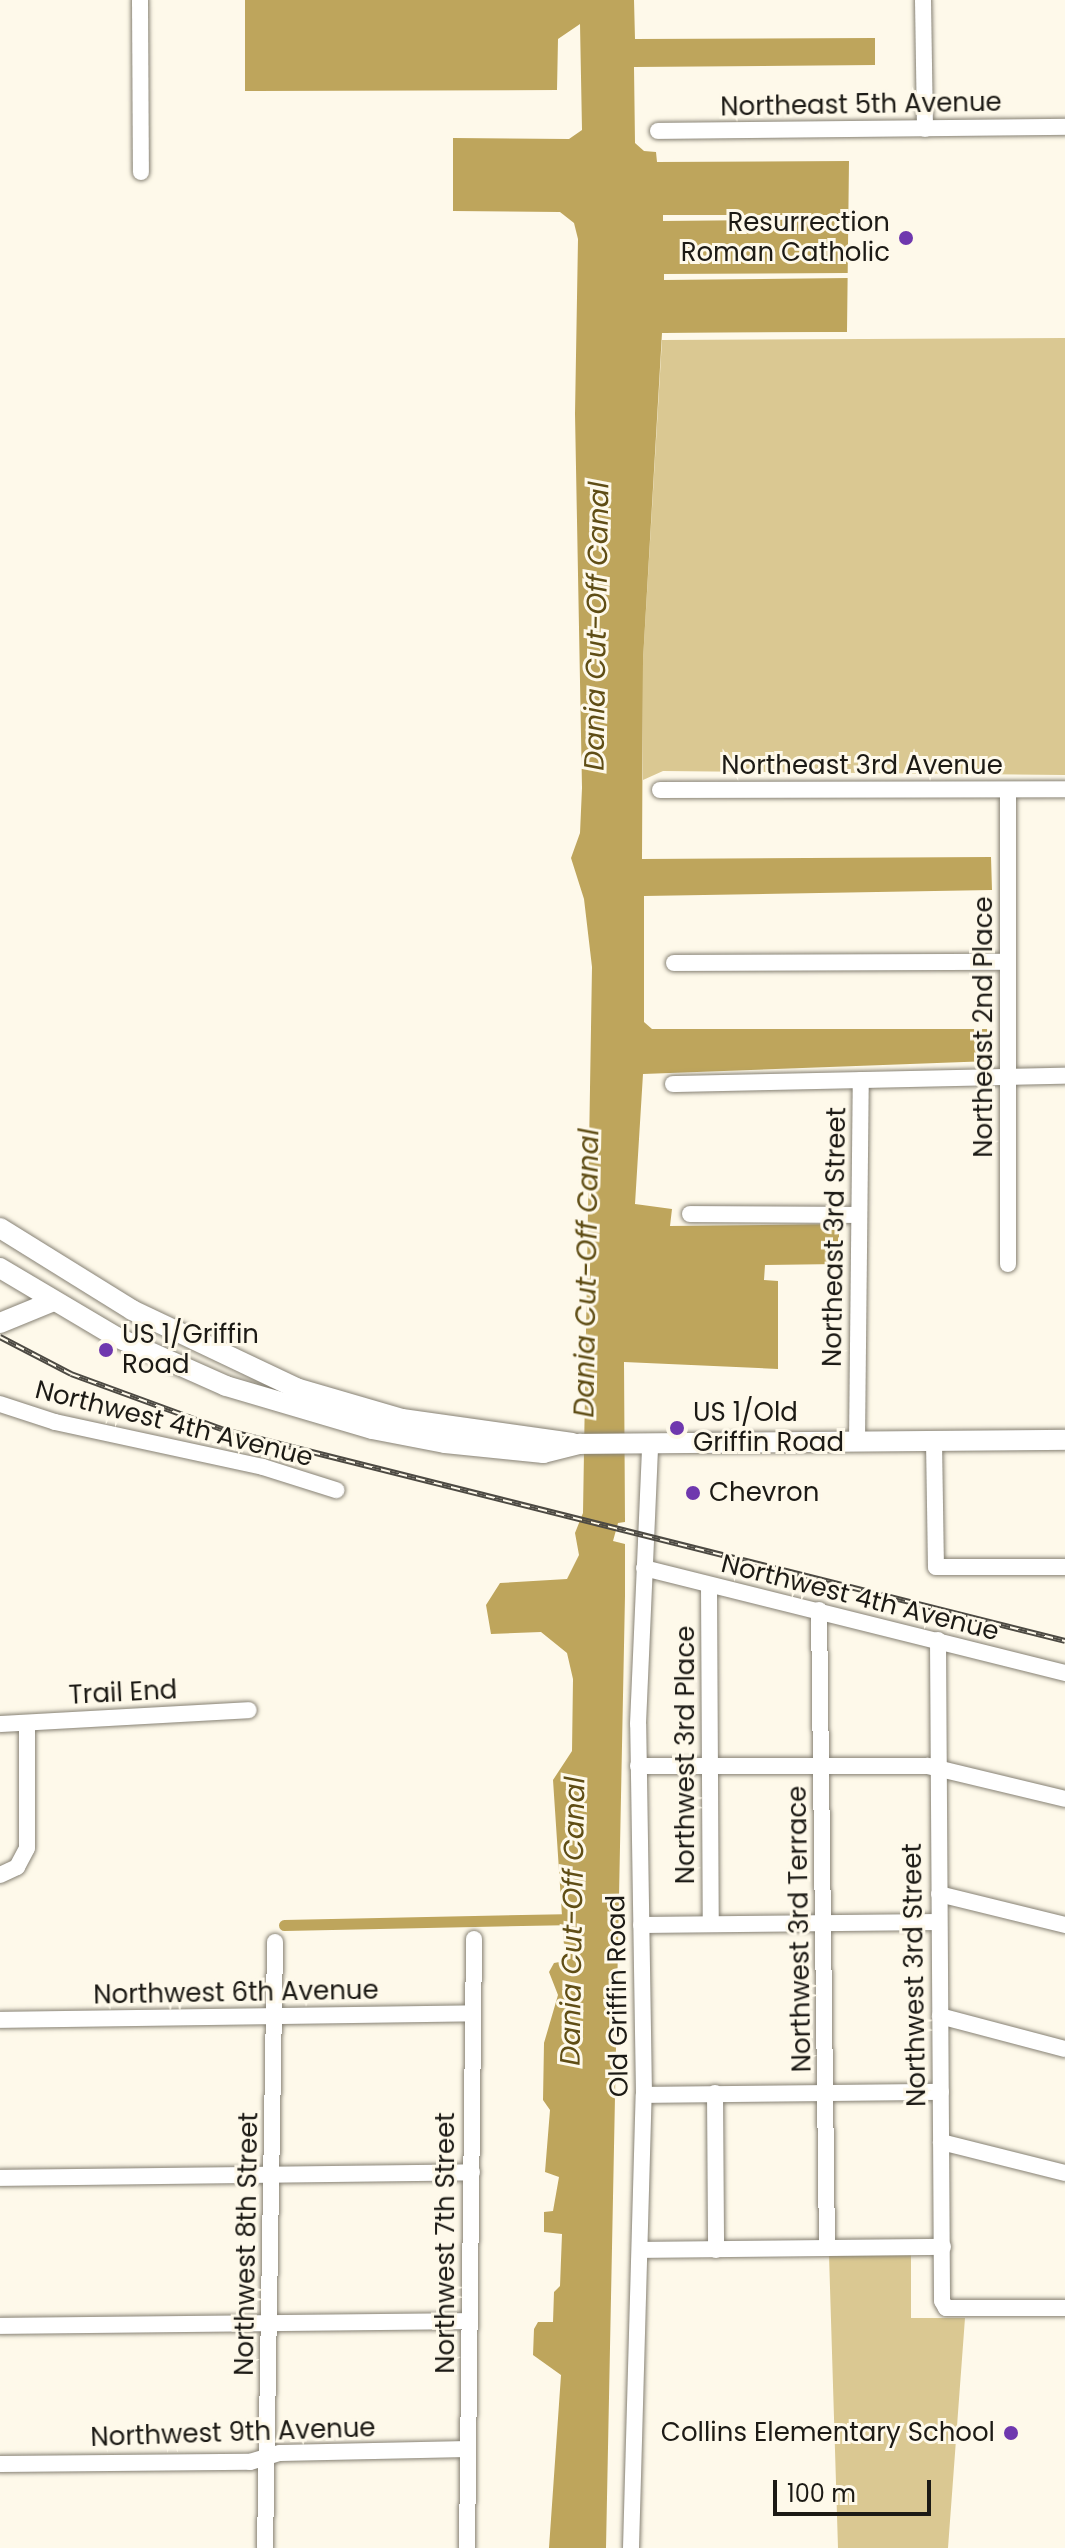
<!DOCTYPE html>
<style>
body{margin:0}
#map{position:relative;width:1065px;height:2548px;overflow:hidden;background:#fef9ea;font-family:Poppins,sans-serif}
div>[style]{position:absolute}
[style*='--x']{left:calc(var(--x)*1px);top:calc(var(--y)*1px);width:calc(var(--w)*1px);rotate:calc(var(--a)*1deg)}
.green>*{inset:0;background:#dac892}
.water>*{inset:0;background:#bea55c}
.pier>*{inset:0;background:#fef9ea}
.canal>*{height:11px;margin:-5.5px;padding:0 5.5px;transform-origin:5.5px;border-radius:5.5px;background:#bea55c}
.roads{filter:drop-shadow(0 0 2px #868174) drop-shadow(0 0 2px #868174)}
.minor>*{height:16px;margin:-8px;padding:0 8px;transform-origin:8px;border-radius:8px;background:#fff}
.major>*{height:20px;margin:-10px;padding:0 10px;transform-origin:10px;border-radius:10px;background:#fff}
.rail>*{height:6px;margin-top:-3px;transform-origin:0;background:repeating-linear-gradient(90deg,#fef9ea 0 9px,#4d4a43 0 18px);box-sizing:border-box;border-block:2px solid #4d4a43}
.dots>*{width:22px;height:22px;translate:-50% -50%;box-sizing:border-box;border:4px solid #fef9ea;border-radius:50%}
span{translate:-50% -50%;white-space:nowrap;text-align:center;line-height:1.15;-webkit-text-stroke:6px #fef9ea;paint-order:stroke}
.street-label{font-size:26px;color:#1c1a15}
.poi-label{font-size:26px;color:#1c1a15}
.right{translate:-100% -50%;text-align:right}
.left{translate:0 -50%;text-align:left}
.water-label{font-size:28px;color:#5f4d15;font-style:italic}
.scale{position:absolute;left:773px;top:2480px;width:158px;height:36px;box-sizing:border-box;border:4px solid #1c1a15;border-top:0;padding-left:10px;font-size:24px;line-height:28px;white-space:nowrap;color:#1c1a15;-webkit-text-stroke:6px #fef9ea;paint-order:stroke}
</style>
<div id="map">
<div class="green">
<div style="clip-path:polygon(1065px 338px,1065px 775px,663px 771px,643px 780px,643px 660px,662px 340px)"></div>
<div style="clip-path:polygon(911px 2253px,911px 2318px,965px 2318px,948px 2548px,838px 2548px,829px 2255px)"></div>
</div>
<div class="water">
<div style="clip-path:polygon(245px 0,634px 0,635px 39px,875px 38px,875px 65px,634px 67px,635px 143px,644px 151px,656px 152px,657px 162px,849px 161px,847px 332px,662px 333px,643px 660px,642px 859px,991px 857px,992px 890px,644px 896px,644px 1022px,652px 1029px,993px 1029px,991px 1061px,643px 1074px,635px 1204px,672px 1209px,670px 1226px,839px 1224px,839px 1264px,765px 1265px,764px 1280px,778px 1281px,778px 1369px,624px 1362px,625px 1522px,618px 1523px,613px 1541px,625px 1544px,625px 1596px,606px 2548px,549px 2548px,561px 2375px,533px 2355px,534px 2329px,538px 2322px,553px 2322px,554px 2292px,560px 2286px,562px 2234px,544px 2232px,544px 2212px,553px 2211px,559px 2177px,545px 2172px,550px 2110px,543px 2100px,544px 2043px,558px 1995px,549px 1972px,554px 1963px,565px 1961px,553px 1780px,572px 1751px,573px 1679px,567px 1653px,541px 1632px,491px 1634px,486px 1605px,500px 1583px,567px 1579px,579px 1555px,575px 1533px,583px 1513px,592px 967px,584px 899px,571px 858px,580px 833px,582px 788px,575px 414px,578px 239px,574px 223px,560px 212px,453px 211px,453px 138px,569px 139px,582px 130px,580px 24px,558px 39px,557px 90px,245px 91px)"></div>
</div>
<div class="pier">
<div style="clip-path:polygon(849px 157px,849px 161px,657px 158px,735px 158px)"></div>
<div style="clip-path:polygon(663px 215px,848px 215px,848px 219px,663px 221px)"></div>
<div style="clip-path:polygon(848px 273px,848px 278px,664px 280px,664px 274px)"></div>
<div style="clip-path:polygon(847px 332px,847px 336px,662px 336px,662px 333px)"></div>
</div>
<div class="canal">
<div style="--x:284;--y:1925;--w:279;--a:-1.2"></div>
</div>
<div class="roads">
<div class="minor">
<div style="--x:140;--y:0;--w:172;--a:89.7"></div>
<div style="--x:923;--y:0;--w:129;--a:89.1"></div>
<div style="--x:658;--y:131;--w:407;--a:-0.6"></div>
<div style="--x:660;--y:790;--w:405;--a:-0.1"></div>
<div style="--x:674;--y:963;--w:334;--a:-0.2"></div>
<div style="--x:673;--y:1084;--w:392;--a:-1.2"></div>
<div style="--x:690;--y:1214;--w:169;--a:0.3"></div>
<div style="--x:1008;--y:1264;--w:474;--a:-90"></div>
<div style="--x:0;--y:1404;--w:58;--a:18.1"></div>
<div style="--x:55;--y:1422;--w:213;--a:12.2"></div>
<div style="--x:263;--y:1467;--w:77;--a:17.5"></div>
<div style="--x:934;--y:1441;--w:126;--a:89.1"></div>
<div style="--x:936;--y:1567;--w:129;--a:0"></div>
<div style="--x:857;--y:1442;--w:362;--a:-89.4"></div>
<div style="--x:644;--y:1568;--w:434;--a:14"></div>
<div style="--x:709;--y:1586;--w:337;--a:89.7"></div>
<div style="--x:819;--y:1610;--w:638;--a:89.28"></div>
<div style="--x:938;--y:1640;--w:661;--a:89.65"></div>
<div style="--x:942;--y:2301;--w:8;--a:60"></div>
<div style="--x:946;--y:2308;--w:119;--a:0"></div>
<div style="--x:0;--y:1724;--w:249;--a:-3.2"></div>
<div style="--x:638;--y:1766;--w:290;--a:0"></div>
<div style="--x:928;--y:1766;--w:141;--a:13.5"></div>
<div style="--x:0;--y:1875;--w:19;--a:-25"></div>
<div style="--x:17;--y:1867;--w:21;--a:-62"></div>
<div style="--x:27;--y:1848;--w:125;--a:-90"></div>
<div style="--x:939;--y:1894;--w:130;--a:13.8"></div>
<div style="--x:641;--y:1925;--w:298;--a:-0.6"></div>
<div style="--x:940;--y:2016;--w:129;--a:14.8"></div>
<div style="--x:0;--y:2020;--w:472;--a:-0.8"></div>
<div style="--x:715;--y:2093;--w:157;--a:89.6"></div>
<div style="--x:644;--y:2095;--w:297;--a:-0.6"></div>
<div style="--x:941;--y:2142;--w:128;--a:14"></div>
<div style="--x:0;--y:2178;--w:472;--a:-0.7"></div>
<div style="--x:641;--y:2250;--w:302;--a:-0.6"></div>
<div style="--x:0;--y:2326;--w:470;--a:-0.6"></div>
<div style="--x:0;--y:2464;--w:250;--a:-0.5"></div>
<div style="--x:250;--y:2462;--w:31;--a:-17"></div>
<div style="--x:280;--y:2453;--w:188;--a:-1.2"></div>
<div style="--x:265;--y:2548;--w:606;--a:-89.05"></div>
<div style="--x:467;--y:2548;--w:609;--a:-89.34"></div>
<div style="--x:631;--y:2548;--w:453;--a:-88.4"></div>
<div style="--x:644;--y:2095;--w:371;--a:-90.9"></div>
<div style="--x:638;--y:1724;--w:280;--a:-87.5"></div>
</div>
<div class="major">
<div style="--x:0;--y:1228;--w:155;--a:31.8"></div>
<div style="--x:132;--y:1310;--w:182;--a:25.4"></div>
<div style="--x:296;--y:1388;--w:110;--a:16.3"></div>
<div style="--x:402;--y:1419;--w:172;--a:8"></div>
<div style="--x:0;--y:1268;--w:135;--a:30.7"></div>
<div style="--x:116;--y:1337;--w:120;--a:24"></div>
<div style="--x:226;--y:1386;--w:152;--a:16.4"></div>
<div style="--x:372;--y:1429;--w:74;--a:10.9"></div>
<div style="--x:445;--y:1443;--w:99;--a:5.8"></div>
<div style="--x:543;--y:1453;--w:38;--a:-14"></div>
<div style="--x:580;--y:1444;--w:485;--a:-0.5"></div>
<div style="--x:0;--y:1323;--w:58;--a:-22.2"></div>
</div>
</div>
<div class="rail">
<div style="--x:0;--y:1337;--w:80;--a:27.5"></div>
<div style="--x:71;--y:1374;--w:163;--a:20.1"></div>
<div style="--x:224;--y:1430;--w:867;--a:14.08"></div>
</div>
<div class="dots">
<div style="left:906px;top:238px;background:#6f38ae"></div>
<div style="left:106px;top:1350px;background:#6f38ae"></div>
<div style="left:677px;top:1428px;background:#6f38ae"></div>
<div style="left:693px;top:1493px;background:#6f38ae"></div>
<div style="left:1011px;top:2433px;background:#6f38ae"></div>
</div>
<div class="street-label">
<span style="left:861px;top:105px;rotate:-1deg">Northeast 5th Avenue</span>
<span style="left:862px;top:766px">Northeast 3rd Avenue</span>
<span style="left:984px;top:1027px;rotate:-90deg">Northeast 2nd Place</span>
<span style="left:835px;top:1237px;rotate:-89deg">Northeast 3rd Street</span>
<span style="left:174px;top:1424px;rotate:14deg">Northwest 4th Avenue</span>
<span style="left:860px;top:1598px;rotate:14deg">Northwest 4th Avenue</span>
<span style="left:123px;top:1693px;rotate:-3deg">Trail End</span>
<span style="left:686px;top:1755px;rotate:-90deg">Northwest 3rd Place</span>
<span style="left:800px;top:1929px;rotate:-91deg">Northwest 3rd Terrace</span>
<span style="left:915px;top:1975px;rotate:-91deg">Northwest 3rd Street</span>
<span style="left:236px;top:1993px;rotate:-1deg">Northwest 6th Avenue</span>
<span style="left:618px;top:1996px;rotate:-91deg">Old Griffin Road</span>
<span style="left:446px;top:2243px;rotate:-90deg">Northwest 7th Street</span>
<span style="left:247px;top:2244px;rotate:-89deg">Northwest 8th Street</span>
<span style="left:233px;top:2433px;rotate:-2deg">Northwest 9th Avenue</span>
</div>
<div class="poi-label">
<span class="right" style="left:890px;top:238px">Resurrection<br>Roman Catholic</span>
<span class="left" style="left:122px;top:1350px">US 1/Griffin<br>Road</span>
<span class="left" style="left:693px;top:1428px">US 1/Old<br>Griffin Road</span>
<span class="left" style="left:709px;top:1493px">Chevron</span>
<span class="right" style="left:995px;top:2433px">Collins Elementary School</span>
</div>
<div class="water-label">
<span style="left:597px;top:626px;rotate:-89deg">Dania Cut-Off Canal</span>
<span style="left:587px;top:1273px;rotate:-89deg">Dania Cut-Off Canal</span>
<span style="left:573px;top:1921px;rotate:-89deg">Dania Cut-Off Canal</span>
</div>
<div class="scale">100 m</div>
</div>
